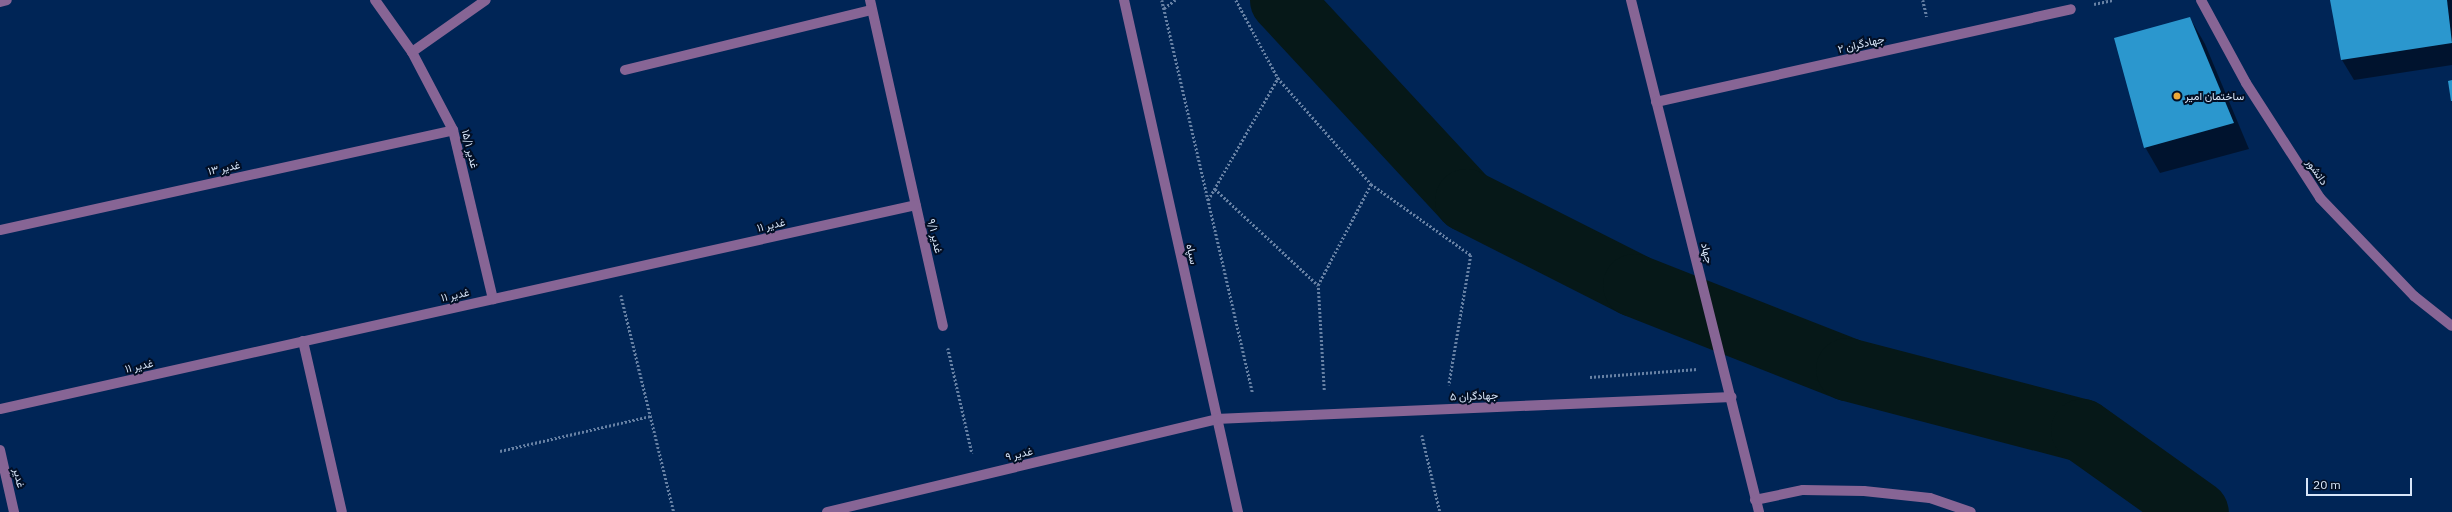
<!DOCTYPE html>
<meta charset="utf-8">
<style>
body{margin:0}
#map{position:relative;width:2452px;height:512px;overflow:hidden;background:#002556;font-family:"IBM Plex Sans",Vazirmatn,sans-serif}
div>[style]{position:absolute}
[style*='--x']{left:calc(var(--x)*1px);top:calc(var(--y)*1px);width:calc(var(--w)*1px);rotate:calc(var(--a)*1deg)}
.shadow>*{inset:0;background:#0007}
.river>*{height:63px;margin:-31.5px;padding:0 31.5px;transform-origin:31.5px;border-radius:31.5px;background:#061818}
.building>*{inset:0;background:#2b97ce}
.path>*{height:2.5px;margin-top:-1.25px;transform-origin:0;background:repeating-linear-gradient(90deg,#6781a4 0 2px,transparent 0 4px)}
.minor>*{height:10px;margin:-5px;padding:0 5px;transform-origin:5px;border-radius:5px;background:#876595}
.dots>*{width:11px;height:11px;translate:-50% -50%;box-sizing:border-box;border:2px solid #020f25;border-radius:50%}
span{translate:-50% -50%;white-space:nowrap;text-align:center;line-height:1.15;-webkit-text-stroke:4px #020f25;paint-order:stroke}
.street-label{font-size:11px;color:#d8e6f9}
.poi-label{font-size:11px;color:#d8e6f9}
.left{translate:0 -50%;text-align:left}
.scale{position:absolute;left:2306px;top:478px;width:106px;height:18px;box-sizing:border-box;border:2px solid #d8e6f9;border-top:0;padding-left:5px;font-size:12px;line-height:14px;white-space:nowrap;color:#d8e6f9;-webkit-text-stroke:3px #020f25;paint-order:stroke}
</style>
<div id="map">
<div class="shadow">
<div style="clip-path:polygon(2331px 0,2452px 0,2452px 65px,2354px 80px,2342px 60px)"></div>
<div style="clip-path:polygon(2190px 18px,2205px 44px,2249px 149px,2160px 173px,2145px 147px)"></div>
</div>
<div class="river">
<div style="--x:1281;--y:0;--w:272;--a:47.2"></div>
<div style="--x:1466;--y:200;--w:188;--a:26.8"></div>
<div style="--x:1634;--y:285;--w:229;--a:21.5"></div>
<div style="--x:1847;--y:369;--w:243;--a:14.6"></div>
<div style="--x:2082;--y:430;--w:141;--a:35.5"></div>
</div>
<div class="building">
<div style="clip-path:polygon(2330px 0,2447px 0,2452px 43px,2341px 60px)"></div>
<div style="clip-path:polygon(2190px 17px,2234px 123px,2144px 148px,2114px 38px)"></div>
<div style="clip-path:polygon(2452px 80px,2452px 101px,2451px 101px,2448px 81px)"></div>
</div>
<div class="path">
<div style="--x:1162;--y:0;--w:403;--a:77"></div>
<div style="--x:1236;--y:0;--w:89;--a:61.7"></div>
<div style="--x:1278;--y:78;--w:141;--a:48.7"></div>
<div style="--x:1371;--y:184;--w:123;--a:35.4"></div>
<div style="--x:1471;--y:255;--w:132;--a:99.6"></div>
<div style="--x:1923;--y:0;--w:17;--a:77"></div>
<div style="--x:2094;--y:4;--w:19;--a:-12"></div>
<div style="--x:1164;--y:8;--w:14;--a:-36"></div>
<div style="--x:1215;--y:189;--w:141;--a:43"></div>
<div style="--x:1208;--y:200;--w:141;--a:-60.2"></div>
<div style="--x:621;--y:295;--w:223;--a:76.3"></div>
<div style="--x:948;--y:348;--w:108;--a:77.1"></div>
<div style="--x:1590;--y:377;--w:108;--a:-4.2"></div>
<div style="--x:1324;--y:390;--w:105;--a:-93.3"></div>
<div style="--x:1318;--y:285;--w:114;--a:-62.3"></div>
<div style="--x:1422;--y:435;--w:79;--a:76.8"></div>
<div style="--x:500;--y:451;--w:154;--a:-13.1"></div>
</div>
<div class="minor">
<div style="--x:375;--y:0;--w:64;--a:54.6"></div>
<div style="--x:412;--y:52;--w:88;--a:62.3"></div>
<div style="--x:453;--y:130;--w:174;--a:76.7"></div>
<div style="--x:870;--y:0;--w:334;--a:77.4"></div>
<div style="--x:1124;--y:0;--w:525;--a:77.45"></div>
<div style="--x:1631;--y:0;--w:528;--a:75.96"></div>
<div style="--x:2201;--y:0;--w:94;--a:61.5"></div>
<div style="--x:2246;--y:83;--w:137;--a:57.2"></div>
<div style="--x:2320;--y:198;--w:136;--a:46.2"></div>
<div style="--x:2414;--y:296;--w:48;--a:38.3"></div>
<div style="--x:0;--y:2;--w:7;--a:-16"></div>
<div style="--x:412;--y:52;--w:90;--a:-35.1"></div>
<div style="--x:625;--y:70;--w:254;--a:-13.7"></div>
<div style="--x:1656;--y:102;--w:425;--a:-12.6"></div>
<div style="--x:0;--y:230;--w:464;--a:-12.4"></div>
<div style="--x:303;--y:341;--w:175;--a:77.2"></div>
<div style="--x:0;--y:409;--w:938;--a:-12.56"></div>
<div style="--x:0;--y:450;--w:64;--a:77.3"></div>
<div style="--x:1755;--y:500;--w:49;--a:-11.8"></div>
<div style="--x:1803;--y:490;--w:61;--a:0.9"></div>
<div style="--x:1864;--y:491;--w:66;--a:6.1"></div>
<div style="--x:1930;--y:498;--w:43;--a:18.9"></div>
<div style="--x:827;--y:512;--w:400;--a:-13.4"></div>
<div style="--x:1216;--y:419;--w:516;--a:-2.44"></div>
</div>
<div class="dots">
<div style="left:2177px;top:96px;background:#eba93a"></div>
</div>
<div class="street-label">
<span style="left:1861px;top:44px;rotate:-13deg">جهادگران ۲</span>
<span style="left:470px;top:149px;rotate:76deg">غدیر ۱۵/۱</span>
<span style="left:224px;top:168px;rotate:-12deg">غدیر ۱۳</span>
<span style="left:2317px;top:172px;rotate:55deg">دانشور</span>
<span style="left:771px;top:225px;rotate:-13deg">غدیر ۱۱</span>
<span style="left:935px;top:236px;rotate:77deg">غدیر ۹/۱</span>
<span style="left:1707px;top:253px;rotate:76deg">جهاد</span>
<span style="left:1192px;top:254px;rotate:78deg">سپاه</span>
<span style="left:455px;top:295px;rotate:-12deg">غدیر ۱۱</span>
<span style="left:139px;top:366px;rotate:-13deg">غدیر ۱۱</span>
<span style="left:1474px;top:396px;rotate:-2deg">جهادگران ۵</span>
<span style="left:1019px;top:454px;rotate:-13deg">غدیر ۹</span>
<span style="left:19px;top:478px;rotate:77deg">غدیر</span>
</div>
<div class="poi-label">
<span class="left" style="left:2185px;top:96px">ساختمان امیر</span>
</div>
<div class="scale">20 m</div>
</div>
